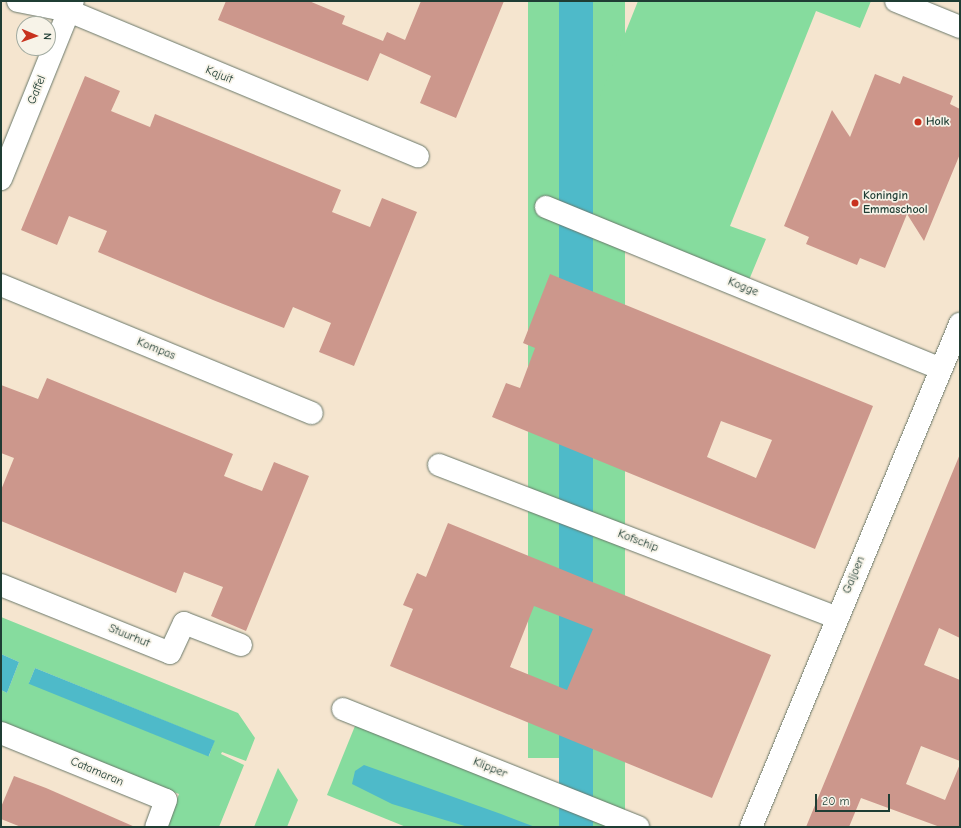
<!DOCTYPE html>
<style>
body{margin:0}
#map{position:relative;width:961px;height:828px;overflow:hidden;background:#f5e5cf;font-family:"Comic Neue",sans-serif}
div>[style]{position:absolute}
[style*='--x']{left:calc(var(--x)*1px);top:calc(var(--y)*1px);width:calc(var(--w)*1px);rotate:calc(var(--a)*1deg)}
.green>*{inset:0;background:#86dc9e;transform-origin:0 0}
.water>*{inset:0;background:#4ebac9;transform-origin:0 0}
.building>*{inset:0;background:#cc978c}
.roads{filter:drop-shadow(0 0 1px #6a786a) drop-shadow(0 0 1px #6a786a)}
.minor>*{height:22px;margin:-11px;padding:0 11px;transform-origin:11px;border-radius:11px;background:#fff}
.dots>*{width:11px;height:11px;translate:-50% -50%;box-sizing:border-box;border:2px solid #f7f3e8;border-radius:50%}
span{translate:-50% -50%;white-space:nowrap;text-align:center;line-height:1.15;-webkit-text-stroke:3.5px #f7f3e8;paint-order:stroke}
.street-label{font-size:12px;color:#1f3d34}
.poi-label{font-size:12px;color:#1f3d34;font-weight:700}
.left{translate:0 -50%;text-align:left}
.frame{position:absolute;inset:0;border:2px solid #1f3d34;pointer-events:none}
.north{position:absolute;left:16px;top:16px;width:40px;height:40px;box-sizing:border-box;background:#f7f3e8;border:1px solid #a1aaa0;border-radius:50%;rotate:92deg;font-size:11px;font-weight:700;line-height:16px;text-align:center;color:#1f3d34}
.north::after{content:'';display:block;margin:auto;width:14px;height:18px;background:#c8321e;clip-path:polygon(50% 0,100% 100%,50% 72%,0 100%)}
.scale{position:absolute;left:815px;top:794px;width:75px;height:18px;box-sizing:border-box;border:2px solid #1f3d34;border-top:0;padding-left:5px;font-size:12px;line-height:14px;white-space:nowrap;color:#1f3d34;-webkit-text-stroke:3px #f7f3e8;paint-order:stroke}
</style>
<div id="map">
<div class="green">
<div style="left:528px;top:1px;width:31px;height:757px"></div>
<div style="left:593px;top:1px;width:32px;height:816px"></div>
<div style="clip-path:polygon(638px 1px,871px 1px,860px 28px,816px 11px,730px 226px,766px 239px,749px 280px,566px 206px,560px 196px)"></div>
<div style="clip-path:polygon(evenodd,1px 617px,238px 713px,255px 738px,246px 761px,222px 752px,221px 754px,244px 765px,219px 827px,166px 827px,179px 794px,1px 723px,1px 690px,7px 693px,19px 662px,1px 654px,1px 617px,35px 668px,214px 741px,209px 756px,29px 683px,35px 668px)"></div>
<div style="clip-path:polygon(357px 721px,609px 827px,406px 827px,327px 795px)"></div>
<div style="clip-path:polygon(278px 768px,298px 800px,287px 827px,254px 827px)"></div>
</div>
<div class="water">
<div style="left:559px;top:1px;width:34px;height:893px"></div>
<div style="clip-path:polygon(1px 654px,19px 662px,7px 693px,1px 690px)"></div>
<div style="left:35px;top:668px;width:194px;height:17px;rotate:22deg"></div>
<div style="clip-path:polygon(364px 765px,501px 814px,535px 827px,468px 827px,392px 804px,352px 784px,355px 771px)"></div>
</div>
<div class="building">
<div style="clip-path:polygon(226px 1px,309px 1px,345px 16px,342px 24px,383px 41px,387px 32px,405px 40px,421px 1px,504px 1px,456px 118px,420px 103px,431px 76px,380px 53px,368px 81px,218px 20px)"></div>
<div style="clip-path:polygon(875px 74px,900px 84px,903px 76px,953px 96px,950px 104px,960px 109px,960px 154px,924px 241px,907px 214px,885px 268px,860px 258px,857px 265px,806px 244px,809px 237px,784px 226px,832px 110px,850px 137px)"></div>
<div style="clip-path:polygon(85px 76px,120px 91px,111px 111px,150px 127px,155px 114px,341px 190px,332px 212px,370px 227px,382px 198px,417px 212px,354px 366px,319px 352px,331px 323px,293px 307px,284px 328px,213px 300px,98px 252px,107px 231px,69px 216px,57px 245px,21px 230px)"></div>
<div style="clip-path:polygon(evenodd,550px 274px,873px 406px,815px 549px,492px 417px,506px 383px,520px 388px,535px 348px,523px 343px,550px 274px,721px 421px,772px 440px,756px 478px,707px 457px,721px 421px)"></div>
<div style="clip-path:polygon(47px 378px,233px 454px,224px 476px,262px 491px,274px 462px,309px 476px,246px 631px,211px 616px,223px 587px,184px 572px,176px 593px,1px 521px,1px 490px,14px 458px,1px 453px,1px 385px,38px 399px)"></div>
<div style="clip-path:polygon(960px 454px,960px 638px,939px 628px,924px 665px,960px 680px,960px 761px,921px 746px,906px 784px,945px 800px,960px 764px,960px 827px,940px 827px,861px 798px,849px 827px,806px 827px)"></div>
<div style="clip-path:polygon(evenodd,448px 523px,771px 655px,712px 798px,390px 666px,413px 609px,403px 605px,417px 573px,426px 577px,448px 523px,534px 606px,593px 629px,567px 690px,510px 667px,534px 606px)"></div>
<div style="clip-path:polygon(14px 776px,46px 788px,135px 827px,21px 827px,1px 819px,1px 807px)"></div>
</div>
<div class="roads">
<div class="minor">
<div style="--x:18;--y:1;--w:52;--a:11.1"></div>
<div style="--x:69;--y:11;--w:378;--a:22.6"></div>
<div style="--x:896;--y:1;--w:69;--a:22.1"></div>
<div style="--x:1;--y:179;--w:192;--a:-68"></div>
<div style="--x:546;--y:207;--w:425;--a:22.3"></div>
<div style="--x:1;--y:285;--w:336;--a:22.4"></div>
<div style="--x:439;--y:465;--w:425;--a:21"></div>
<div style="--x:1;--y:585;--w:182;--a:21.9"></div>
<div style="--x:170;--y:653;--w:33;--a:-65"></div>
<div style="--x:184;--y:623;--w:61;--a:21.1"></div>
<div style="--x:343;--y:709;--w:318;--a:21.8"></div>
<div style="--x:1;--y:733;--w:178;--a:22.1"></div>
<div style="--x:166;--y:800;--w:29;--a:110"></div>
<div style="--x:751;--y:827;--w:545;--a:-67.44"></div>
</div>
</div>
<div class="dots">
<div style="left:918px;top:122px;background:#c8321e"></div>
<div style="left:855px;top:203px;background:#c8321e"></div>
</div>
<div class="street-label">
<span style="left:219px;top:75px;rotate:22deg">Kajuit</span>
<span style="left:37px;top:90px;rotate:-68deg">Gaffel</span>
<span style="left:743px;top:287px;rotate:22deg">Kogge</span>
<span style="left:156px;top:349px;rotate:22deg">Kompas</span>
<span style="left:638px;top:541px;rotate:21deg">Kofschip</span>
<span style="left:854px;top:575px;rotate:-67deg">Galjoen</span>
<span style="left:129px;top:636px;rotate:22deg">Stuurhut</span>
<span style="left:490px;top:768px;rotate:22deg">Klipper</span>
<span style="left:97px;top:772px;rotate:23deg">Catamaran</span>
</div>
<div class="poi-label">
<span class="left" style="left:926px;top:122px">Holk</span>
<span class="left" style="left:863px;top:203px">Koningin<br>Emmaschool</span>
</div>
<div class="frame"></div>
<div class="north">N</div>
<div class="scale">20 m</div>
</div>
